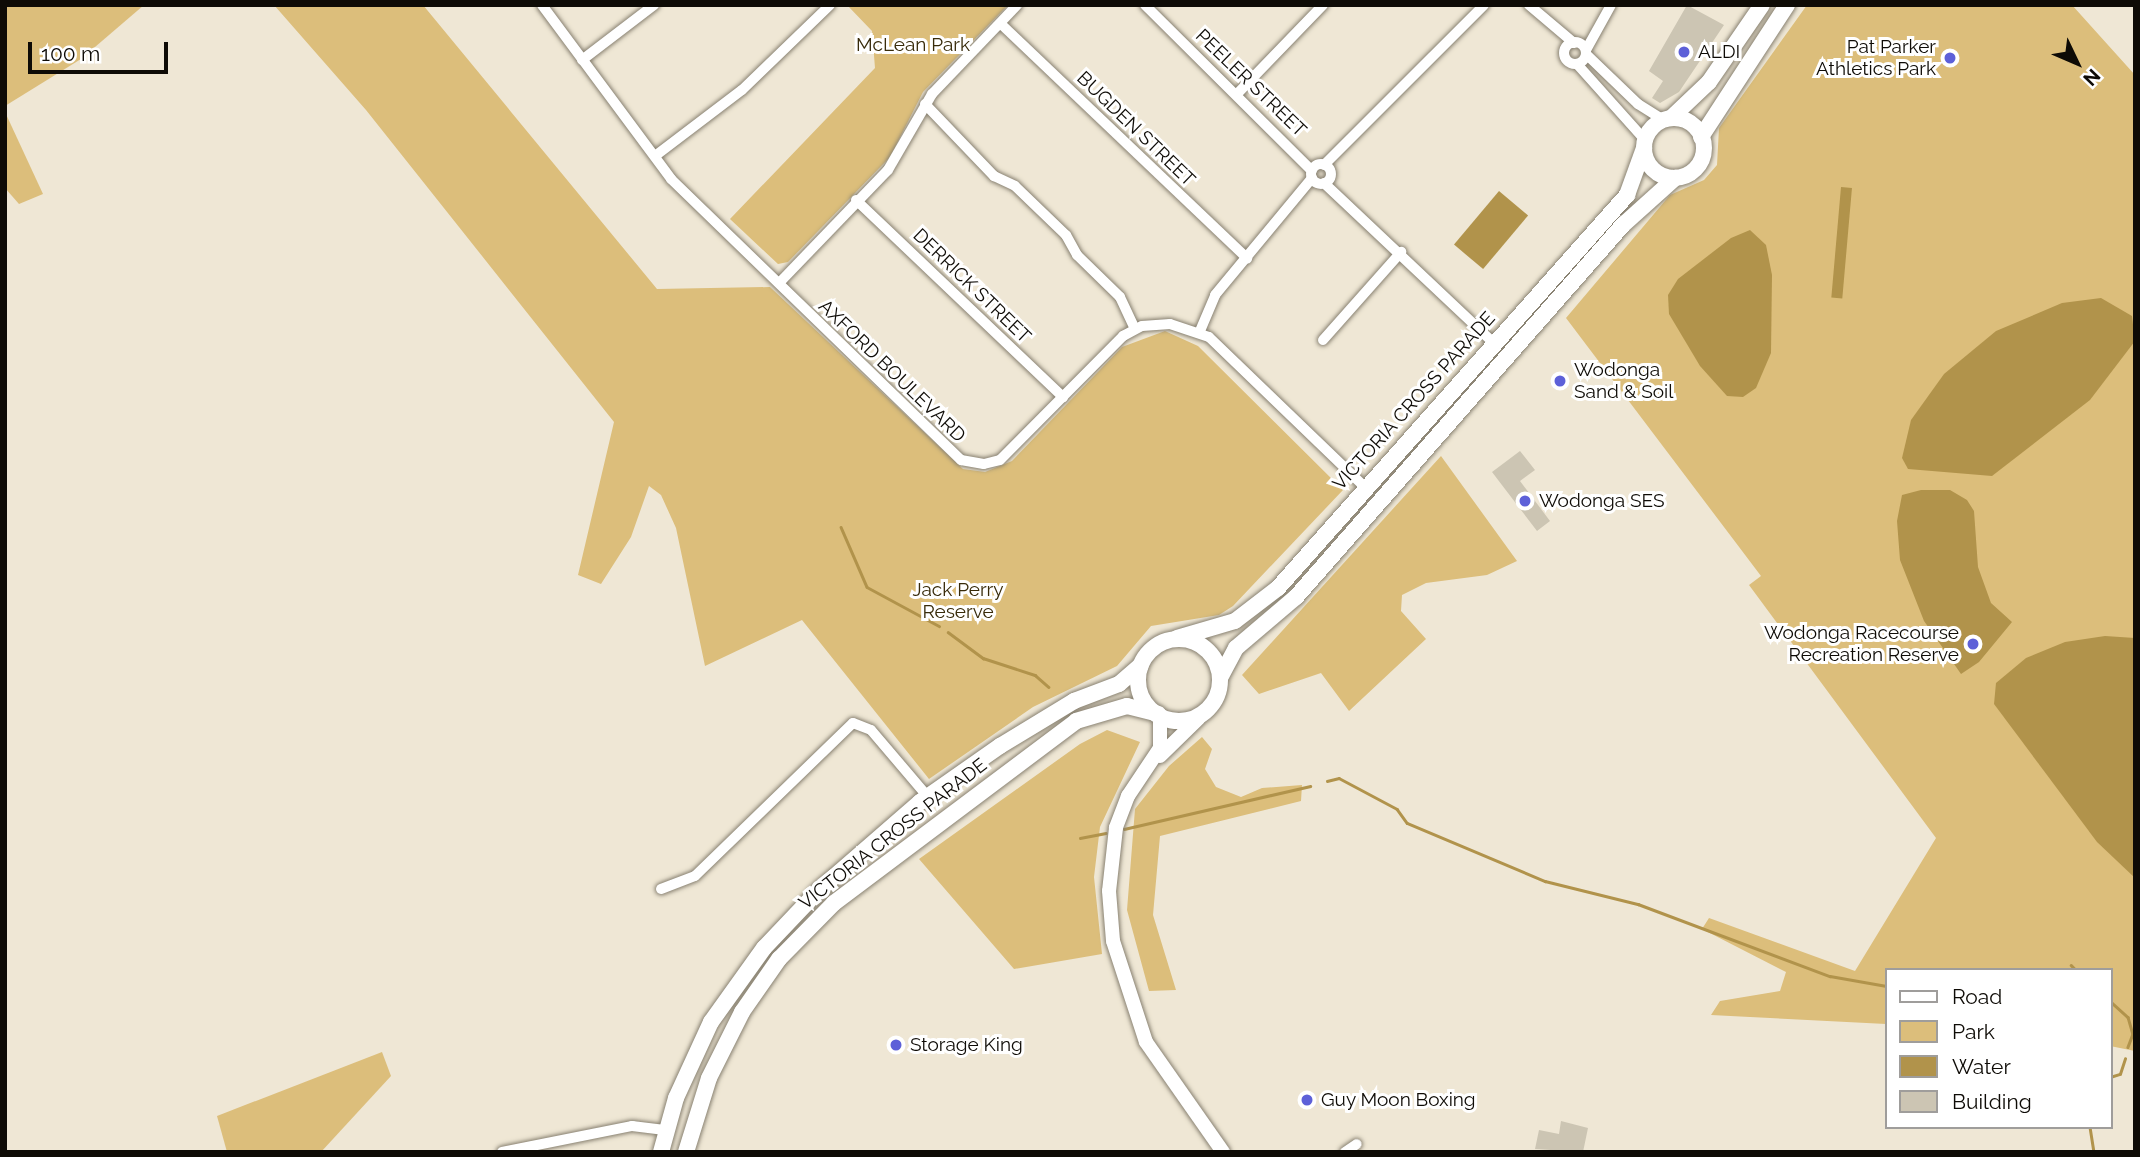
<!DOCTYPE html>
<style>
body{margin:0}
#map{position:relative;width:2140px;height:1157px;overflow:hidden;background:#efe7d5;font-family:Raleway,sans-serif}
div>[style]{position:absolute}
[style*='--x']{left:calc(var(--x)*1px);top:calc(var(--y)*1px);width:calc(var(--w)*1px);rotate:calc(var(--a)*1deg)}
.green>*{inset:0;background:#dcbe7b}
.water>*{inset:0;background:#b1934b;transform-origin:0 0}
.stream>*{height:2.5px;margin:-1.25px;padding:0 1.25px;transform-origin:1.25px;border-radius:1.25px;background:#b1934b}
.building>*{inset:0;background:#ccc5b3}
.roads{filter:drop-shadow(0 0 2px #888171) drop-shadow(0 0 2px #888171)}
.minor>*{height:10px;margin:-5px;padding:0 5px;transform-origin:5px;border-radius:5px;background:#fff}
.minor>.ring{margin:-5px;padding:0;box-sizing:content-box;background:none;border:10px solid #fff;border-radius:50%}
.tertiary>*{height:14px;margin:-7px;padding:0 7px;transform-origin:7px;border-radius:7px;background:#fff}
.secondary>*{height:16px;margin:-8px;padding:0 8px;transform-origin:8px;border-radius:8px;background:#fff}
.secondary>.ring{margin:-8px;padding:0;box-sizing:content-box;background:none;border:16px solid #fff;border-radius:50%}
.dots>*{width:19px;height:19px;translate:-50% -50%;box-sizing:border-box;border:4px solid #fff;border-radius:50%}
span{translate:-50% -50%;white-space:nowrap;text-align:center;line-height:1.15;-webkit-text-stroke:6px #fff;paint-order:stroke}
.park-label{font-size:19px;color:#382b0a}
.poi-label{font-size:19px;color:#0e0b06}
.right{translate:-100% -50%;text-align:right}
.left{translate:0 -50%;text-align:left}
.street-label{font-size:19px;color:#0e0b06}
.frame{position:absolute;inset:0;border:7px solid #0e0b06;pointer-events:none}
.legend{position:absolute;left:1885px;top:968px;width:228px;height:161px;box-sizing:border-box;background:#fff;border:2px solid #9f9d9b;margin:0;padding:9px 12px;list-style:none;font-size:21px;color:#0e0b06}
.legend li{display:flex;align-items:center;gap:14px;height:35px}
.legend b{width:35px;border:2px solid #9f9d9b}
.north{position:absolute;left:2042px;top:28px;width:70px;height:70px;-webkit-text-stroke:5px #fff;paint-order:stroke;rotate:134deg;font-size:19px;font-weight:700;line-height:28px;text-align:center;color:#0e0b06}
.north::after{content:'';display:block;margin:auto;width:24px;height:32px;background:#0e0b06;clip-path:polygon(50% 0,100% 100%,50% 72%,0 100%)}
.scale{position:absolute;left:28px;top:42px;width:140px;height:32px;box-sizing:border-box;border:4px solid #0e0b06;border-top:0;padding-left:9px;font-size:21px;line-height:24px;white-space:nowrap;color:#0e0b06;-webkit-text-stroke:5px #fff;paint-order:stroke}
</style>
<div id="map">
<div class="green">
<div style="clip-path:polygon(5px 5px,144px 5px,81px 59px,5px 106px)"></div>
<div style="clip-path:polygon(274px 5px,423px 5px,657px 289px,770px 287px,963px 469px,985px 472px,1012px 461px,1122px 347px,1165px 331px,1198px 346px,1343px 490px,1233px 606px,1219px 615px,1151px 626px,1117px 666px,1033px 707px,929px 779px,802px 620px,705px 666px,676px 528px,661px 495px,649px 486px,631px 537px,601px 584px,578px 575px,614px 422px,366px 110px)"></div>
<div style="clip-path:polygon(847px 5px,1008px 5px,923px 92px,890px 157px,788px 262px,778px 264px,730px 219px,875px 68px,872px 31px)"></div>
<div style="clip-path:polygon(1807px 5px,2072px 5px,2135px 75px,2135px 1051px,2110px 1046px,2110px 970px,1886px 970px,1886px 1024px,1711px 1015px,1720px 1001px,1780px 991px,1786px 972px,1702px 929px,1709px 918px,1855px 971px,1936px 838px,1749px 585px,1761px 576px,1566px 318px,1670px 195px,1704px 180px,1717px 165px,1719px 128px)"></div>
<div style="clip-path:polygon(5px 112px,43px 194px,19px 204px,5px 188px)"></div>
<div style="clip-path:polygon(1441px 456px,1517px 561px,1487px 575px,1426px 583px,1402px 595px,1401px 611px,1426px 639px,1349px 711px,1321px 673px,1259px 694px,1242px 675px)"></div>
<div style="clip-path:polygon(1107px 730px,1140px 742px,1100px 827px,1094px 877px,1102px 954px,1014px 969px,919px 859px,1080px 744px)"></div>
<div style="clip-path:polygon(1202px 737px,1212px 749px,1205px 769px,1216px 787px,1241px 797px,1262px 788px,1302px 785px,1301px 801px,1160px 836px,1153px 915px,1176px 990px,1149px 991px,1127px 910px,1135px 809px,1169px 766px)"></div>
<div style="clip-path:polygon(382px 1052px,391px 1076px,321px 1152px,227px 1152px,217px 1116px)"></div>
</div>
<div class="water">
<div style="left:1841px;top:187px;width:11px;height:111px;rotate:5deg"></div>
<div style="left:1499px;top:191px;width:38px;height:70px;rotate:40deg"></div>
<div style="clip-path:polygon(1750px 230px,1766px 245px,1772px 275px,1771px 353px,1756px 388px,1743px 397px,1727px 396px,1700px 366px,1669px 314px,1668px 295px,1678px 279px,1731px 238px)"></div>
<div style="clip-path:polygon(2101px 298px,2132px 316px,2135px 341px,2090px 400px,1992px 476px,1908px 469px,1902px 458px,1911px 420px,1944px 374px,1996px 331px,2062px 303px)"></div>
<div style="clip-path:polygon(1921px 490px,1950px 490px,1967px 500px,1974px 511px,1978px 567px,1991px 603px,2012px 622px,1979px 662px,1961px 674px,1924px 621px,1900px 560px,1897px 521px,1902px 495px)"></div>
<div style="clip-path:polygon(2105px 636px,2135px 638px,2135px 878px,2097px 842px,1994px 704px,1996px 683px,2026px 658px,2065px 642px)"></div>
</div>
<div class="stream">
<div style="--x:841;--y:527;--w:65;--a:66.6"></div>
<div style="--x:867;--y:587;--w:82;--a:28.4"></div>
<div style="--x:948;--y:632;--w:44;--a:36.6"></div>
<div style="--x:983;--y:658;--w:55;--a:18.1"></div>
<div style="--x:1035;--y:675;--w:18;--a:41"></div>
<div style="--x:1327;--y:781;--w:12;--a:-14"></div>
<div style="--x:1339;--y:778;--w:66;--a:28.1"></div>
<div style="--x:1397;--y:809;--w:17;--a:54"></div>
<div style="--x:1407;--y:823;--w:150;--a:22.8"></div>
<div style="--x:1545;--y:881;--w:96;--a:13.9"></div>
<div style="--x:1638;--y:904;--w:205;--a:20.6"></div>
<div style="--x:1830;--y:976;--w:57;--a:10.1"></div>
<div style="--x:1124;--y:829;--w:191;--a:-13"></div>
<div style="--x:1080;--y:838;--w:26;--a:-11"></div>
<div style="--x:2071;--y:965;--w:7;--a:45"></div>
<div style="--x:2110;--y:1001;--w:24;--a:42"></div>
<div style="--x:2128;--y:1017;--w:18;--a:74"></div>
<div style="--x:2133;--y:1034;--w:14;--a:111"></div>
<div style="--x:2110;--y:1077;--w:10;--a:-17"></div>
<div style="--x:2120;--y:1074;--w:16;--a:-72"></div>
<div style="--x:2090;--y:1127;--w:25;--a:81"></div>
</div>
<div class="building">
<div style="clip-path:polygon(1687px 5px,1724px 25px,1679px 92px,1660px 103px,1652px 98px,1663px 81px,1649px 71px)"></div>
<div style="clip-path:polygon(1520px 451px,1535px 470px,1520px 481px,1550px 521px,1537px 531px,1492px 472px)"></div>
<div style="clip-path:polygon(1561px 1121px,1588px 1128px,1583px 1152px,1535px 1149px,1539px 1130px,1559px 1134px)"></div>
</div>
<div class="roads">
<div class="minor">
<div style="--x:542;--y:5;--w:217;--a:53.4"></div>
<div style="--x:671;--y:179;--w:404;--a:44.1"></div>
<div style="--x:961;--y:460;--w:23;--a:10"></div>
<div style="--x:984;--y:464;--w:16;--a:-14"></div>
<div style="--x:1000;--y:460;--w:175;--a:-45.2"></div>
<div style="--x:1123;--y:336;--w:21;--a:-28"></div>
<div style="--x:1142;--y:326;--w:28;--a:-4"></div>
<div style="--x:1170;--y:324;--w:41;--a:18.4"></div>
<div style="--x:1209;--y:337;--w:216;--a:43.9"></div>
<div style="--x:1145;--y:5;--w:235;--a:44.8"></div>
<div style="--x:1529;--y:5;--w:59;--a:40.2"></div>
<div style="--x:1001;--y:24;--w:340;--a:43.6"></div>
<div class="ring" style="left:1564px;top:42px;width:12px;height:12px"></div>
<div style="--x:1586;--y:50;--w:51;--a:-60.9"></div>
<div style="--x:1586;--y:54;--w:72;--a:43.9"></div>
<div style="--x:1638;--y:104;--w:31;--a:32"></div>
<div style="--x:582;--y:60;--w:91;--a:-37.4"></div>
<div style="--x:1577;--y:64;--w:102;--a:48.2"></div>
<div style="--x:1237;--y:94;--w:124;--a:-46"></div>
<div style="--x:925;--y:104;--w:100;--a:46.2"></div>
<div style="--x:994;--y:176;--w:23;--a:25"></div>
<div style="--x:1015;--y:186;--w:71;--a:43.9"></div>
<div style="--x:1066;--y:235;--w:23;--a:61"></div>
<div style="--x:1077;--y:255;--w:60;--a:44.3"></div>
<div style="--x:1120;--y:297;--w:35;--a:65"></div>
<div style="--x:655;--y:156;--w:109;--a:-37.2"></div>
<div style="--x:742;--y:90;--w:122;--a:-44"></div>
<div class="ring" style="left:1311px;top:164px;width:10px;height:10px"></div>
<div style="--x:1324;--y:165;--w:226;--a:-45"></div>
<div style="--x:1324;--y:183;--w:233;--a:43.3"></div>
<div style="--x:856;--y:200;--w:286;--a:43.6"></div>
<div style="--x:781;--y:281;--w:154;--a:-46.1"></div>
<div style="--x:888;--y:170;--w:88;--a:-59.9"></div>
<div style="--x:932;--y:94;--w:123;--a:-46.3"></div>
<div style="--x:1200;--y:331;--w:39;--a:-67"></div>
<div style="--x:1215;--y:295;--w:152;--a:-50.3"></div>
<div style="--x:1323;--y:340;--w:118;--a:-48.4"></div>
<div style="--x:661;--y:889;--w:36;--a:-21"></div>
<div style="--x:695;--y:876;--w:220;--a:-44.1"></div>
<div style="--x:853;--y:723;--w:19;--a:21"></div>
<div style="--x:871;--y:730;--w:88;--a:49.6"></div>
<div style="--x:502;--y:1152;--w:133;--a:-11.3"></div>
<div style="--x:632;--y:1126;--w:35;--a:7"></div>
<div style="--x:1345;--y:1152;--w:14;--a:-34"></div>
</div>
<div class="tertiary">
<div style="--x:1160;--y:716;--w:32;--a:90"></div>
<div style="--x:1160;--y:748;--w:58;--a:123.7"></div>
<div style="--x:1128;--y:796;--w:34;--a:111"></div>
<div style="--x:1116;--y:828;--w:63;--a:96.3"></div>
<div style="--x:1109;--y:891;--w:50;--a:85.4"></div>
<div style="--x:1113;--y:941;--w:106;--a:71.9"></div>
<div style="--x:1146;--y:1042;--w:134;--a:55"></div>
<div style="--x:1160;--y:756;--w:54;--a:-44.3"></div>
</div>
<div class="secondary">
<div style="--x:1671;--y:118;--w:52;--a:-43.5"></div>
<div style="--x:1709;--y:82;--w:93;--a:-55.5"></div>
<div class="ring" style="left:1644px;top:118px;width:44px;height:44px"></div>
<div style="--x:1701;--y:137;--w:158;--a:-56.9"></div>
<div style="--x:1177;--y:638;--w:60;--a:-16.3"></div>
<div style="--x:1235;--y:621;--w:54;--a:-37.5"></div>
<div style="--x:1278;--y:588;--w:526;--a:-48.39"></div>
<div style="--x:1627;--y:195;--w:50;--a:-70.1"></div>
<div class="ring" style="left:1138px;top:639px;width:66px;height:66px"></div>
<div style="--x:1220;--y:678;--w:34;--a:-62"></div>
<div style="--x:1236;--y:648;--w:79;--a:-40.4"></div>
<div style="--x:1296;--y:597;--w:497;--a:-48.7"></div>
<div style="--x:1624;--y:224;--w:69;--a:-42"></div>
<div style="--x:661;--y:1152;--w:56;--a:-74.5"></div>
<div style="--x:676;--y:1098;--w:84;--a:-65.3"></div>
<div style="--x:711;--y:1022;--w:91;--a:-54.4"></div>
<div style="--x:764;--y:948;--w:81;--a:-46.5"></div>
<div style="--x:820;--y:889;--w:133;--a:-41"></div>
<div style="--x:920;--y:802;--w:98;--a:-35"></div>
<div style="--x:1000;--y:746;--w:87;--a:-31.3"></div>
<div style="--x:1074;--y:701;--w:48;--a:-20.7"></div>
<div style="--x:1119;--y:684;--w:29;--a:-41"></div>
<div style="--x:686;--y:1152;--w:77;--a:-72.7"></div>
<div style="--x:709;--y:1078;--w:74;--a:-63.4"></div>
<div style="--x:742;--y:1012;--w:65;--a:-55.1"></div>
<div style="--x:779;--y:959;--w:78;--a:-45.5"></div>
<div style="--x:834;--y:903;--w:303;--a:-36.9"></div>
<div style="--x:1076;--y:721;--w:53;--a:-16.4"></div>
<div style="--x:1127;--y:706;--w:32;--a:14"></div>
</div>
</div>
<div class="dots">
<div style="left:1684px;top:52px;background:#5d60d8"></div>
<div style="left:1950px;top:58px;background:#5d60d8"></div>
<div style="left:1560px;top:381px;background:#5d60d8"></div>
<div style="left:1525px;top:501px;background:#5d60d8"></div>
<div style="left:1973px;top:644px;background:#5d60d8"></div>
<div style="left:896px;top:1045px;background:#5d60d8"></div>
<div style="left:1307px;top:1100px;background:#5d60d8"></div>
</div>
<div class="park-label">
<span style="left:913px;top:45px">McLean Park</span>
<span style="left:958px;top:601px">Jack Perry<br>Reserve</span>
</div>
<div class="poi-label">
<span class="right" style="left:1936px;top:58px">Pat Parker<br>Athletics Park</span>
<span class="left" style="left:1698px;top:52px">ALDI</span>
<span class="left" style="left:1574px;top:381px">Wodonga<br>Sand &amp; Soil</span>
<span class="left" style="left:1539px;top:501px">Wodonga SES</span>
<span class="right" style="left:1959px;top:644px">Wodonga Racecourse<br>Recreation Reserve</span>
<span class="left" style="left:910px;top:1045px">Storage King</span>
<span class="left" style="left:1321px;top:1100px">Guy Moon Boxing</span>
</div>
<div class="street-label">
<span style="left:1251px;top:83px;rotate:44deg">PEELER STREET</span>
<span style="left:1136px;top:129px;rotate:44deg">BUGDEN STREET</span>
<span style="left:972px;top:286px;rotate:44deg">DERRICK STREET</span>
<span style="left:892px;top:371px;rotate:44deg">AXFORD BOULEVARD</span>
<span style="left:1414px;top:401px;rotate:-48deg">VICTORIA CROSS PARADE</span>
<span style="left:893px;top:834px;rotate:-38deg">VICTORIA CROSS PARADE</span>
</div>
<div class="frame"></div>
<ul class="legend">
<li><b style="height:9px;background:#fff"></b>Road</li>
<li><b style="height:19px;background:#dcbe7b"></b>Park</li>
<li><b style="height:19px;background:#b1934b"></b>Water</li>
<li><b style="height:19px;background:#ccc5b3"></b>Building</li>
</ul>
<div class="north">N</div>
<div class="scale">100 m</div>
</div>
